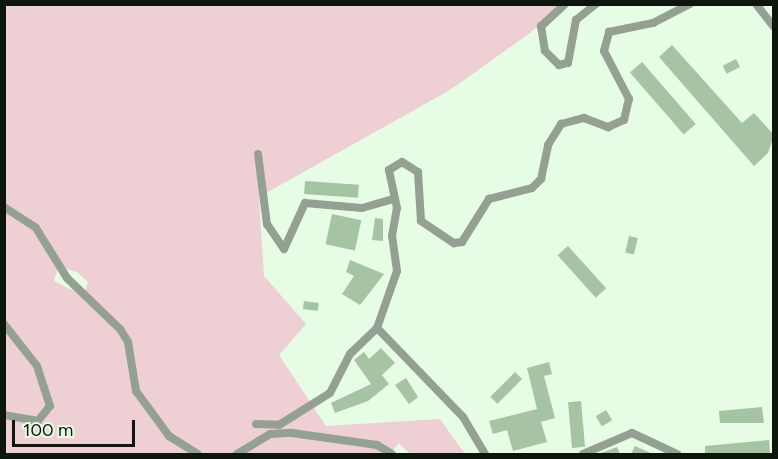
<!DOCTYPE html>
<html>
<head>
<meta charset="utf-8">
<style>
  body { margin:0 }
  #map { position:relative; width:778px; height:459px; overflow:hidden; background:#e7fce4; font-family:Figtree,sans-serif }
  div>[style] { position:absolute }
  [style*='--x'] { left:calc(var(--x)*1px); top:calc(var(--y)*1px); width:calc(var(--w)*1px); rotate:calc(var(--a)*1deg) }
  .green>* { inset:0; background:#edcfd4 }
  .building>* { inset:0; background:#a6c3a3; transform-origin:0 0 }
  .street>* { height:8px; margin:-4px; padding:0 4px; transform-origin:4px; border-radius:4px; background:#94a092 }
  span { translate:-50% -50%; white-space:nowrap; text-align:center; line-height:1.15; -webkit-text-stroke:5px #e7fce4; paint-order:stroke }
  .frame { position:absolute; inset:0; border:6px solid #0e150d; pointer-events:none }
  .scale { position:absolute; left:12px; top:420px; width:123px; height:27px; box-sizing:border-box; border:3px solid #0e150d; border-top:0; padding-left:8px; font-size:18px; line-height:21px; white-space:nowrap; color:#0e150d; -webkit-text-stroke:4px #e7fce4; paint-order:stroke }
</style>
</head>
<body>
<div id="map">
  <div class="green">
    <div style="clip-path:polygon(evenodd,5px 5px,560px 5px,530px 33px,450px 90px,259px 197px,264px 276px,306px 324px,279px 355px,326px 426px,440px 419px,465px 454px,410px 454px,399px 443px,390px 454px,5px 454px,4px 325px,9px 328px,4px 319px,5px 5px,58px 267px,77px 272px,88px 282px,84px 296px,54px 281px,58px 267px)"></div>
  </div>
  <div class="building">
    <div style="clip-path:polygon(672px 45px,742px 123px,754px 113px,774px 135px,768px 153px,754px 166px,659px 57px)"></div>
    <div style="left:736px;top:59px;width:9px;height:15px;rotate:63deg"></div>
    <div style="left:642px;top:62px;width:82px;height:16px;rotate:49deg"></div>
    <div style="left:305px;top:181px;width:54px;height:13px;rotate:4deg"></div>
    <div style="left:332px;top:214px;width:30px;height:31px;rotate:12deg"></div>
    <div style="clip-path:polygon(375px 218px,383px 219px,383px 241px,372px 240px)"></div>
    <div style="left:629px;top:236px;width:9px;height:17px;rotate:13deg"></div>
    <div style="left:568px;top:246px;width:57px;height:14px;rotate:48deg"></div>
    <div style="clip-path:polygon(350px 260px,384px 274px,360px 305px,342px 294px,354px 276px,346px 272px)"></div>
    <div style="left:304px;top:301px;width:15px;height:8px;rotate:8deg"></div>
    <div style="clip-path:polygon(381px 348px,395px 363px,382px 375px,389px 384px,368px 401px,335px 413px,331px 403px,371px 384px,354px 360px,364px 352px,369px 359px)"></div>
    <div style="clip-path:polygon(549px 362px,552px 374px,544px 376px,555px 418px,541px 422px,547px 442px,513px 451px,507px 430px,493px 434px,489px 421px,537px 409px,527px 368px)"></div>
    <div style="left:515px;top:372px;width:10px;height:35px;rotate:45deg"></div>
    <div style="clip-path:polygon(406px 378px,418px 397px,409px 404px,395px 385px)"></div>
    <div style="left:581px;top:401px;width:46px;height:13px;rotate:85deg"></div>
    <div style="clip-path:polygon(762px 407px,764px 423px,720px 423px,719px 411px)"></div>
    <div style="left:606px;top:410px;width:12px;height:12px;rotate:59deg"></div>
    <div style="clip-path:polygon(769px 440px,770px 454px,705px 454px,705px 446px)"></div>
    <div style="clip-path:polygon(635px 446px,653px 454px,631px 454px)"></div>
    <div style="clip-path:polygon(617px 447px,620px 454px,599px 454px,601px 453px)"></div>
  </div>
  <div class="street">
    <div style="--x:565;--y:4;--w:33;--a:137"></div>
    <div style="--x:541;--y:26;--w:25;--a:81"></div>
    <div style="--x:545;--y:51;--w:20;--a:45"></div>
    <div style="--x:559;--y:65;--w:9;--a:-13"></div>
    <div style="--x:568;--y:63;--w:44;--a:-79.5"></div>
    <div style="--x:576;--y:20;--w:26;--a:-39"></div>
    <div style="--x:756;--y:4;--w:29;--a:52"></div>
    <div style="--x:258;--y:154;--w:71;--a:82.7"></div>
    <div style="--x:267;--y:224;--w:30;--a:56"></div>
    <div style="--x:284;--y:249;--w:51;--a:-65.5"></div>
    <div style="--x:305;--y:203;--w:57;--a:5"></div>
    <div style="--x:362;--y:208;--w:33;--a:-16"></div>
    <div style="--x:4;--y:207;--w:38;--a:33"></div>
    <div style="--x:36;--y:228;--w:59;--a:58.2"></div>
    <div style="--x:67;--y:278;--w:74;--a:43.9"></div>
    <div style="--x:120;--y:329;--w:15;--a:58"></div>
    <div style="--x:128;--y:342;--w:50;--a:80.7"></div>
    <div style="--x:136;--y:391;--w:56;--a:53.7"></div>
    <div style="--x:169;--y:436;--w:34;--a:32"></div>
    <div style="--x:4;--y:324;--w:53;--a:51.8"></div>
    <div style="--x:37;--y:366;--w:42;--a:72"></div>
    <div style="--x:50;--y:406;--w:19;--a:129"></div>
    <div style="--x:38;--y:421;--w:35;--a:-170"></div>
    <div style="--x:256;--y:424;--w:23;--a:2"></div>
    <div style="--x:279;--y:425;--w:60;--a:-32.1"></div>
    <div style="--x:330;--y:393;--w:44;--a:-62.9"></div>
    <div style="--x:350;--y:354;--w:37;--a:-44"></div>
    <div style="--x:237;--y:454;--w:39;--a:-31"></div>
    <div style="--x:270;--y:434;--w:22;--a:-3"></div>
    <div style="--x:292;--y:433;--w:86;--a:8"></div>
    <div style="--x:377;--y:445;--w:17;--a:31"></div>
    <div style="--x:485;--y:454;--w:43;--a:-120.7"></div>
    <div style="--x:463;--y:417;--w:124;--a:-134"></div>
    <div style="--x:377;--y:328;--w:60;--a:-70.7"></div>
    <div style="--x:397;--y:271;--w:35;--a:-98"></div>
    <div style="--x:392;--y:236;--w:28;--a:-80"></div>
    <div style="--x:397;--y:208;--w:39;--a:-102"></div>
    <div style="--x:389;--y:170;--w:15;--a:-32"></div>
    <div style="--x:402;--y:162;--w:19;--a:32"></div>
    <div style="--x:418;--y:172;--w:49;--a:86.5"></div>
    <div style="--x:421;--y:221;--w:40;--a:34"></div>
    <div style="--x:454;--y:243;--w:8;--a:-7"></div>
    <div style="--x:462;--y:242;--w:51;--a:-57.9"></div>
    <div style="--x:489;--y:199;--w:44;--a:-14.3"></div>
    <div style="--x:532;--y:188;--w:13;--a:-45"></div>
    <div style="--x:541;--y:179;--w:35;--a:-78"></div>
    <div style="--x:548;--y:145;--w:25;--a:-58"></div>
    <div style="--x:561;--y:124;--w:24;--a:-15"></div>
    <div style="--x:584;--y:118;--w:26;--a:21"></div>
    <div style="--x:608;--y:127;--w:17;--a:-24"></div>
    <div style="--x:624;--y:120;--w:22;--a:-77"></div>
    <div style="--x:629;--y:99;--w:54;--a:-117.5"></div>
    <div style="--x:604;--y:51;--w:20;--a:-75"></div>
    <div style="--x:609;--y:32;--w:45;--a:-11.6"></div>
    <div style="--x:653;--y:23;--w:42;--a:-27.2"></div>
    <div style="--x:583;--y:454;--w:53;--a:-23.2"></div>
    <div style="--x:632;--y:433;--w:50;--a:25"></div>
  </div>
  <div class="frame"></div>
  <div class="scale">100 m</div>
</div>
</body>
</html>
